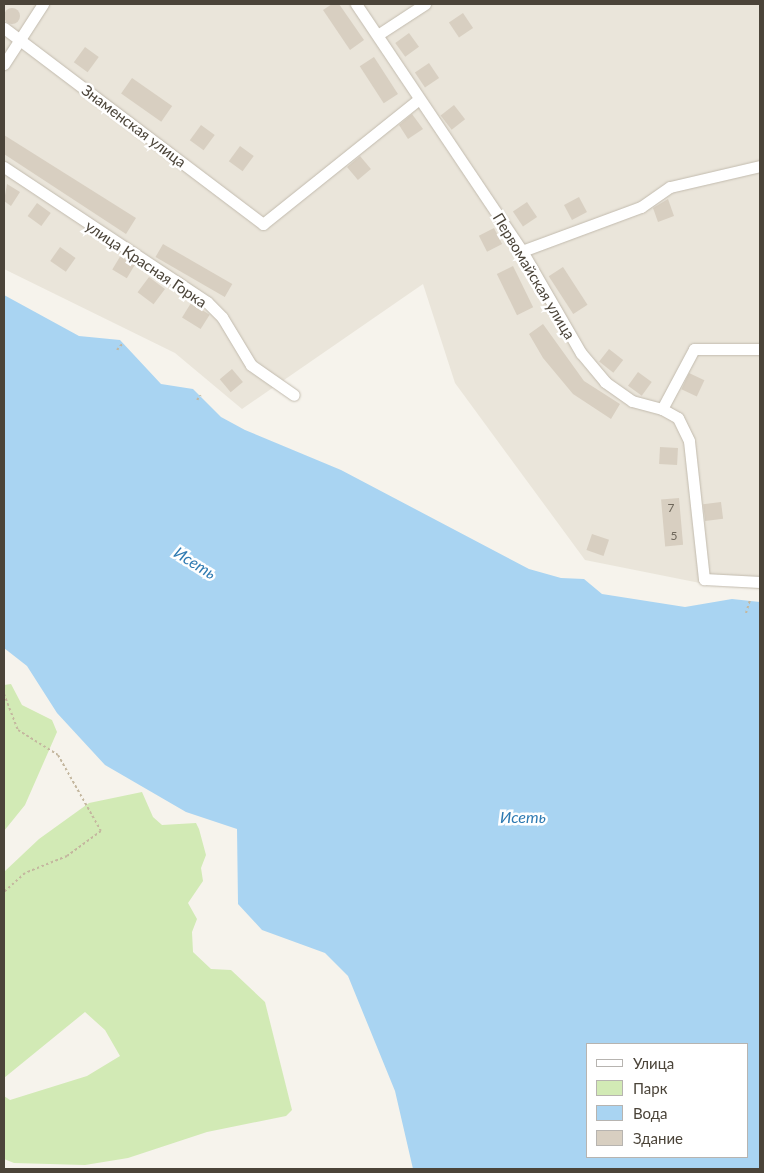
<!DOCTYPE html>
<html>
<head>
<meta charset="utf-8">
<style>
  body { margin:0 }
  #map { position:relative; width:764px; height:1173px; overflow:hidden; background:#f6f3ec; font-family:Lato,sans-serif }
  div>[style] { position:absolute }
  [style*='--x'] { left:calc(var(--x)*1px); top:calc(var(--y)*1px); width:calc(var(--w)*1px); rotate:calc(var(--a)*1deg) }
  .residential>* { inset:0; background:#eae5da }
  .green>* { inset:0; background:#d2eab5 }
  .water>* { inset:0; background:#a9d4f2 }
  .building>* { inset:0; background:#d8cfc1; transform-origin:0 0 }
  .round { border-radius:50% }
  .path>* { height:2px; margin-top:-1px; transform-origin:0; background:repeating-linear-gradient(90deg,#c4b79f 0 2.5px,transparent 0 5px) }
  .roads { filter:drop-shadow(0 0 1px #c2bbae) drop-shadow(0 0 1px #c2bbae) }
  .minor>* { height:11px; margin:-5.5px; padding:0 5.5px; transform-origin:5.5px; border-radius:5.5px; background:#fff }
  span { translate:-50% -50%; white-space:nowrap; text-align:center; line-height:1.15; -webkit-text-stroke:5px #fff; paint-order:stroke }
  .number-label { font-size:12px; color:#6e675b }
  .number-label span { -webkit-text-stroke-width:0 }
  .street-label { font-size:15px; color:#4b4439 }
  .water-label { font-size:16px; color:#2e7ab2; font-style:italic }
  .frame { position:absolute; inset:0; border:5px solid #4b4439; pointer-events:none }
  .legend { position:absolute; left:586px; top:1043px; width:162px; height:115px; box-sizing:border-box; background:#fff; border:1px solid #b7b4b0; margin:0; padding:6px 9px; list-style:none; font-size:15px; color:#4b4439 }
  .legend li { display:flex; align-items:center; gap:10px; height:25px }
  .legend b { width:25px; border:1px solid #b7b4b0 }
</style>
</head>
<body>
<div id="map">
  <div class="residential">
    <div style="clip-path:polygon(4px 4px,760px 4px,760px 589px,700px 583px,585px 560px,455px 383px,423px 284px,242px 409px,175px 353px,4px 269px)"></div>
  </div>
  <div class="green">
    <div style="clip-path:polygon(11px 684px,22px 705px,52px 720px,57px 732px,25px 805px,4px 831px,4px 685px)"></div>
    <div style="clip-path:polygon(142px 792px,153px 817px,162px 825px,196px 823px,199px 829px,206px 855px,201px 868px,203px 881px,188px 903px,197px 919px,192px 932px,193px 952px,211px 969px,231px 970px,265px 1002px,292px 1110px,286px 1116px,207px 1132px,128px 1158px,85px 1165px,14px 1163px,4px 1159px,4px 1096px,10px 1100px,87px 1076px,120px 1056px,105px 1030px,85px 1012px,4px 1078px,4px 872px,39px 839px,89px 803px)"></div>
  </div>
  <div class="water">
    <div style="clip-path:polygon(evenodd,4px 295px,79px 336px,120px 340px,161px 384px,193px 389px,221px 417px,245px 430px,341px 470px,529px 569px,561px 578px,584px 579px,602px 594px,685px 607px,732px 599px,760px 602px,760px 1169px,413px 1169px,395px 1091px,348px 976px,325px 953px,262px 930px,238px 904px,237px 829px,186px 812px,105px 765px,57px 713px,27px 666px,4px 648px,4px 295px,748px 1044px,748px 1157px,588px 1157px,588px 1044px,748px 1044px)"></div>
  </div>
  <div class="building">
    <div style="clip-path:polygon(332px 4px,339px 4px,364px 40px,350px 50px,323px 10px)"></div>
    <div class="round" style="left:4px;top:8px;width:16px;height:16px"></div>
    <div style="left:463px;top:13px;width:18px;height:17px;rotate:56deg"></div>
    <div style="left:409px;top:33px;width:17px;height:17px;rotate:54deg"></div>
    <div style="left:85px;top:47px;width:17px;height:19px;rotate:36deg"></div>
    <div style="left:374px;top:57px;width:44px;height:17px;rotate:57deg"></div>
    <div style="left:429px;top:63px;width:18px;height:17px;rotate:56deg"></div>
    <div style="left:132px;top:78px;width:49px;height:19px;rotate:35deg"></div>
    <div style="left:454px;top:105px;width:18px;height:17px;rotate:52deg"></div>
    <div style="clip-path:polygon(412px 114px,423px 129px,408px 139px,399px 125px)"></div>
    <div style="left:201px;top:125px;width:17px;height:19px;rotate:36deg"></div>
    <div style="clip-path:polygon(4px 135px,136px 218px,126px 234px,4px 154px)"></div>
    <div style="left:240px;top:146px;width:17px;height:19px;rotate:36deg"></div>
    <div style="left:360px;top:156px;width:17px;height:17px;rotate:50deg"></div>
    <div style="clip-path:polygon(7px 184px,20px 192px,11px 206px,4px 201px)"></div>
    <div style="left:579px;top:197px;width:17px;height:17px;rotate:62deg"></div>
    <div style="clip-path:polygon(668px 199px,674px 216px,658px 222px,653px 208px)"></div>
    <div style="left:527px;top:202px;width:18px;height:17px;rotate:56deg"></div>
    <div style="left:37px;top:203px;width:17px;height:16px;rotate:36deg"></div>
    <div style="left:494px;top:228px;width:18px;height:17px;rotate:63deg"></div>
    <div style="left:163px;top:244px;width:80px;height:15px;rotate:30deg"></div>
    <div style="left:60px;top:247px;width:19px;height:17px;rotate:35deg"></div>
    <div style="left:121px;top:255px;width:17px;height:17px;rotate:31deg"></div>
    <div style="left:513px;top:266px;width:46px;height:18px;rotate:64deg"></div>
    <div style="left:563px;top:267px;width:45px;height:17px;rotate:57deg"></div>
    <div style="left:149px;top:277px;width:20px;height:19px;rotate:37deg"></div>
    <div style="left:191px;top:303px;width:22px;height:17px;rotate:32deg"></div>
    <div style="clip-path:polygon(543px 324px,584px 381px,620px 404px,611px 419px,573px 394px,543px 358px,529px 334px)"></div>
    <div style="left:609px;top:349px;width:18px;height:16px;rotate:38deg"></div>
    <div style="left:232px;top:369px;width:17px;height:16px;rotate:50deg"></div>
    <div style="left:638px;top:372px;width:17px;height:17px;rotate:36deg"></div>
    <div style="left:689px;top:373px;width:17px;height:18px;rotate:25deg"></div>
    <div style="left:660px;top:447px;width:18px;height:17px;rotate:3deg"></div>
    <div style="left:679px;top:498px;width:47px;height:18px;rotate:85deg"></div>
    <div style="left:721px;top:502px;width:17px;height:18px;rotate:83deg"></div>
    <div style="left:592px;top:534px;width:18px;height:17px;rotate:19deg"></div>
  </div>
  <div class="path">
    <div style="--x:117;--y:350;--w:9;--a:-49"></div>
    <div style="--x:197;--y:400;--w:6;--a:-51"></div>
    <div style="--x:746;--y:613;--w:14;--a:-73"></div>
    <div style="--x:4;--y:694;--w:39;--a:69"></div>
    <div style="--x:18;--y:730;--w:47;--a:32"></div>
    <div style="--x:58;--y:755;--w:87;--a:60.5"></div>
    <div style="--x:101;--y:831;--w:42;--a:143.7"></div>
    <div style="--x:67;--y:856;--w:45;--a:158"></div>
    <div style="--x:25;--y:873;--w:28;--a:138"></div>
  </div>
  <div class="roads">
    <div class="minor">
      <div style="--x:356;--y:4;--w:298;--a:56.1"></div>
      <div style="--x:522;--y:251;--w:118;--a:60"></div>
      <div style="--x:581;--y:353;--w:38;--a:50"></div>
      <div style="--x:605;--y:382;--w:33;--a:35"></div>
      <div style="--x:632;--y:401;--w:31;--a:15"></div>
      <div style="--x:662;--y:409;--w:68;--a:-61.9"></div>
      <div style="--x:694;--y:349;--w:66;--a:0"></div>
      <div style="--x:4;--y:28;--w:325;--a:37.1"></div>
      <div style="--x:263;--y:224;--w:198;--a:-38.7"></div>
      <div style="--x:379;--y:34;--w:55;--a:-33.1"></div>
      <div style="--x:4;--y:64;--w:72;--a:-57"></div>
      <div style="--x:4;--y:167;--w:244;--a:33.6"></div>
      <div style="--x:207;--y:302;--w:21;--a:45"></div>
      <div style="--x:222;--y:317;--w:56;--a:58.9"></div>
      <div style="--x:251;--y:365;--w:52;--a:34.9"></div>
      <div style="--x:522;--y:251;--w:127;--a:-20.3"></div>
      <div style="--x:641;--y:207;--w:35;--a:-35"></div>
      <div style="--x:670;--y:187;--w:92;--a:-13.1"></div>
      <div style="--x:662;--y:409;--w:18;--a:29"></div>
      <div style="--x:678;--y:418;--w:25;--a:64"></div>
      <div style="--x:689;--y:441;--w:139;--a:83.8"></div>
      <div style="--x:704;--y:579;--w:56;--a:3.1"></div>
    </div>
  </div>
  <div class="number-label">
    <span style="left:671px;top:508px">7</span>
    <span style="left:674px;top:536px">5</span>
  </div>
  <div class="street-label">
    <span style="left:134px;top:126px;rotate:37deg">Знаменская улица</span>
    <span style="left:146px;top:264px;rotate:34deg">улица Красная Горка</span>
    <span style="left:534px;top:276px;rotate:59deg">Первомайская улица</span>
  </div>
  <div class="water-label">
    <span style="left:195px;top:563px;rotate:32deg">Исеть</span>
    <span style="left:523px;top:817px">Исеть</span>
  </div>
  <div class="frame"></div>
  <ul class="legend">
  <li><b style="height:6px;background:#fff"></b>Улица</li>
  <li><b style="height:14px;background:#d2eab5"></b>Парк</li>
  <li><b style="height:14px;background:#a9d4f2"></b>Вода</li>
  <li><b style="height:14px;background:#d8cfc1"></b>Здание</li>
  </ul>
</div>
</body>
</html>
